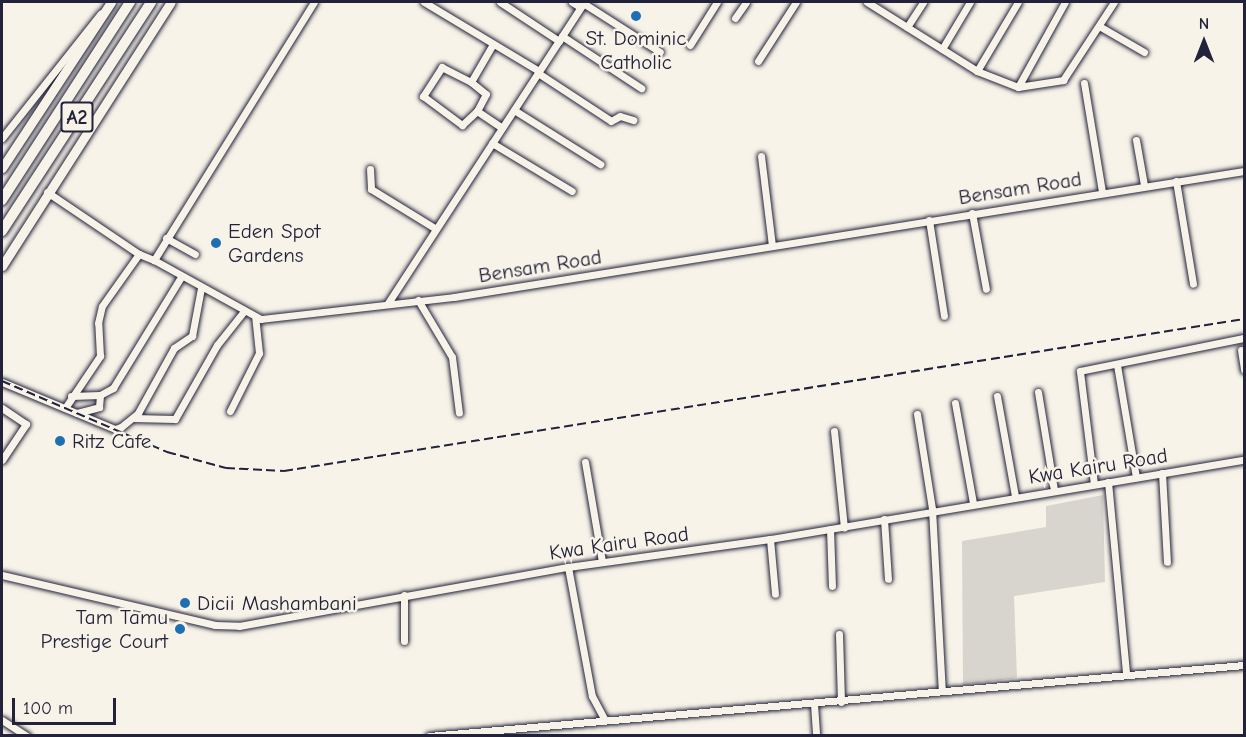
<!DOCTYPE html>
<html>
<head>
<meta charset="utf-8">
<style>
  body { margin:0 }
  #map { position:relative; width:1246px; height:737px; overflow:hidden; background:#f7f3e8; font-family:"Comic Neue",sans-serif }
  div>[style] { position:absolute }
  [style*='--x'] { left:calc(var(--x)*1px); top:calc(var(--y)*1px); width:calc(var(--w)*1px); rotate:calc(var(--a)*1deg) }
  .green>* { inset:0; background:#d8d5cf }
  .roads { filter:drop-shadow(0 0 2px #22223b) drop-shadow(0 0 2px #22223b) }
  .minor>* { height:7px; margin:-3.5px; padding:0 3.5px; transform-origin:3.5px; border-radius:3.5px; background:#f7f3e8 }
  .major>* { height:9px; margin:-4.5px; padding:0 4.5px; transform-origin:4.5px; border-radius:4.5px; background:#f7f3e8 }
  .highway>* { height:10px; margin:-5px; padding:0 5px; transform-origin:5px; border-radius:5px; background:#f7f3e8 }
  .rail>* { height:2px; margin-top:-1px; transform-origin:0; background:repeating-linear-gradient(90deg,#22223b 0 9px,transparent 0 13.5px) }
  .dots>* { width:16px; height:16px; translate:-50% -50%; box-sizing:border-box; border:3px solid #f7f3e8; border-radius:50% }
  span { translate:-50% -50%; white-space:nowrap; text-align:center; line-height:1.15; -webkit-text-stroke:5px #f7f3e8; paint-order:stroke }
  .shield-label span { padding:2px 4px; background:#f7f3e8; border:2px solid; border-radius:4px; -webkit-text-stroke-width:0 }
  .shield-label { font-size:20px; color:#22223b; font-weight:700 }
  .poi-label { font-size:21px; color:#22223b }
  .left { translate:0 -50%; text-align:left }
  .right { translate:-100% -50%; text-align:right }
  .street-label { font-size:21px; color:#22223b }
  .frame { position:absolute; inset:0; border:3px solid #22223b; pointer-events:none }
  .north { position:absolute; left:1174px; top:12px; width:60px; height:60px; -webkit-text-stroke:4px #f7f3e8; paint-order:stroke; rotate:0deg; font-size:16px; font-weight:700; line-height:24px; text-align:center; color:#22223b }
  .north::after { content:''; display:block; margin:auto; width:21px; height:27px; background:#22223b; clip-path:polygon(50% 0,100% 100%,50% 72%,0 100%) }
  .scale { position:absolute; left:12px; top:698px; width:104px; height:27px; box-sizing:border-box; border:3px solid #22223b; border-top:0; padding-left:8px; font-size:18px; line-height:21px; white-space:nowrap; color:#22223b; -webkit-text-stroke:4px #f7f3e8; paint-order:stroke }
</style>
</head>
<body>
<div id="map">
  <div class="green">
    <div style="clip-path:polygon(1103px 495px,1105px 582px,1014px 596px,1017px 678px,963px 685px,962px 541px,1046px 527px,1046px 506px)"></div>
  </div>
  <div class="roads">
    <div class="minor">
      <div style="--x:314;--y:2;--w:304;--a:121.8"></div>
      <div style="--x:154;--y:260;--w:122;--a:28.9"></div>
      <div style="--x:261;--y:319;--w:194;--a:-6.5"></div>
      <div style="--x:454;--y:297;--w:800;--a:-9.06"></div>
      <div style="--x:424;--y:2;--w:134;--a:31"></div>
      <div style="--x:500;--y:2;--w:71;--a:33.5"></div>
      <div style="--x:572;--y:2;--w:9;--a:32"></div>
      <div style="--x:867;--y:2;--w:130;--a:32.1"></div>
      <div style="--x:977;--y:71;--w:44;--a:21.3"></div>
      <div style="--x:1018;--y:87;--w:46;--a:-8.8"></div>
      <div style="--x:1063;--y:80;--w:93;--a:-56.8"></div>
      <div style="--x:583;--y:3;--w:91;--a:32.5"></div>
      <div style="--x:735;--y:18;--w:19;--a:-55"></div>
      <div style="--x:1099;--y:26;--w:52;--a:30"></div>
      <div style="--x:907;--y:27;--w:30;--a:-57"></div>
      <div style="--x:562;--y:36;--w:95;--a:33.4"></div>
      <div style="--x:493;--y:44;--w:44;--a:120.1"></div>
      <div style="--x:471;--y:82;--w:33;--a:-153"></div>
      <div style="--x:442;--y:67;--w:35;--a:123"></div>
      <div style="--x:423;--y:96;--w:49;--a:36.6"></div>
      <div style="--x:462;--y:125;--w:21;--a:-43"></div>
      <div style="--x:477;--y:111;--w:30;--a:34"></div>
      <div style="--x:690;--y:45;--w:51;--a:-57.9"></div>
      <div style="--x:942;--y:49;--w:55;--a:-59.2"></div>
      <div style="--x:758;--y:61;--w:70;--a:-57.2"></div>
      <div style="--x:977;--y:71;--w:80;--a:-59.3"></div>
      <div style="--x:538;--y:73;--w:87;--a:33.3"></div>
      <div style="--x:611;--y:121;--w:10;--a:-29"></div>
      <div style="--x:620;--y:116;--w:14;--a:17"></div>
      <div style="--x:471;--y:82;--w:19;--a:39"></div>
      <div style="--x:486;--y:94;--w:19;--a:118"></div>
      <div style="--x:1084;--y:83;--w:110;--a:80.6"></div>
      <div style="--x:1018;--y:87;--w:97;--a:-61.1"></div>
      <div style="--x:514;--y:110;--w:102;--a:32.1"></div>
      <div style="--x:2;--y:138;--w:159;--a:-51.6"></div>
      <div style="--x:1136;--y:140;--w:46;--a:79.9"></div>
      <div style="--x:492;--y:143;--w:93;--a:31"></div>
      <div style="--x:761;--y:156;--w:90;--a:83"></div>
      <div style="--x:370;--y:169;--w:20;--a:87"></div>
      <div style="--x:371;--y:189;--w:76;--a:31.6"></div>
      <div style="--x:1176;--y:181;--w:104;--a:80.6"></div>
      <div style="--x:47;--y:192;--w:111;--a:34"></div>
      <div style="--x:972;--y:213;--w:77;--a:79.6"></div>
      <div style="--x:929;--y:220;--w:97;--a:81.1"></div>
      <div style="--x:166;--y:238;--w:33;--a:29"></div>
      <div style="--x:418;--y:300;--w:66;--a:59.2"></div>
      <div style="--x:452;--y:357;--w:56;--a:82.9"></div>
      <div style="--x:388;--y:303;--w:359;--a:-56.9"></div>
      <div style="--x:1241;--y:350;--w:20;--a:81"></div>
      <div style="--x:1117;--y:365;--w:114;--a:80.4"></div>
      <div style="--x:2;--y:382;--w:122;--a:22.6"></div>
      <div style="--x:115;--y:429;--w:6;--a:-18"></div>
      <div style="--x:121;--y:427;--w:22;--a:-39"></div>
      <div style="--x:138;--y:413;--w:74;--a:-61"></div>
      <div style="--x:174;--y:348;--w:22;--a:-34"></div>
      <div style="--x:192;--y:336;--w:49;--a:-79.4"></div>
      <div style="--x:1038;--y:392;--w:99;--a:80.7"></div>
      <div style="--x:71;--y:396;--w:29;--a:-2"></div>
      <div style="--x:100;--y:395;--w:15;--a:-28"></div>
      <div style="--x:113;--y:388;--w:130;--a:-58.5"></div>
      <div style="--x:997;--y:396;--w:102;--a:79.8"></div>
      <div style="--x:955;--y:403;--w:102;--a:79.8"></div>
      <div style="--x:2;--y:408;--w:29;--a:34"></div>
      <div style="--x:26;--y:424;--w:43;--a:123.7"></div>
      <div style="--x:65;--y:408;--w:63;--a:-56.1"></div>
      <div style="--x:100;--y:356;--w:33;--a:-93"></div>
      <div style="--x:98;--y:323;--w:17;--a:-77"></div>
      <div style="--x:102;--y:306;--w:64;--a:-54.6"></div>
      <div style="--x:139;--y:254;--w:16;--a:22"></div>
      <div style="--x:230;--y:411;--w:65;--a:-63.4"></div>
      <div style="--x:259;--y:353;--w:36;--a:-96"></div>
      <div style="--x:77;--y:413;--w:23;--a:-15"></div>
      <div style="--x:99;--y:407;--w:12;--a:-85"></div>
      <div style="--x:917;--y:414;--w:96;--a:81"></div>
      <div style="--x:932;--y:509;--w:182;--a:86.9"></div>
      <div style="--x:133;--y:418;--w:42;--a:1.4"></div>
      <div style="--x:175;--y:419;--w:85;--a:-60.4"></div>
      <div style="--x:217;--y:345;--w:43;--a:-51.5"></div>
      <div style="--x:834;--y:431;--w:97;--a:84.1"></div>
      <div style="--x:585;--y:462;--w:100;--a:80.3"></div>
      <div style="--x:1162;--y:473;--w:89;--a:86.8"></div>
      <div style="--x:1108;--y:482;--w:193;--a:84.6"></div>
      <div style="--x:1094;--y:484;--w:114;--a:-97.1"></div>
      <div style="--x:1080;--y:371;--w:167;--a:-11.4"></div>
      <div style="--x:884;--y:519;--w:60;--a:86.2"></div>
      <div style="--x:830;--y:529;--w:57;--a:88"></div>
      <div style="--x:770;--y:539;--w:55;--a:84.8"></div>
      <div style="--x:568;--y:567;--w:131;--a:79.5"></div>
      <div style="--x:592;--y:696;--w:26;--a:62"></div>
      <div style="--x:2;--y:575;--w:219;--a:13.2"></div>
      <div style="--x:215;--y:625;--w:24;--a:2"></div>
      <div style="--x:239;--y:626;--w:334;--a:-10.2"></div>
      <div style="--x:568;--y:567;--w:204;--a:-7.9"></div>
      <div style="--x:770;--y:539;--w:481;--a:-9.5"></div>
      <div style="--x:404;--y:595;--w:46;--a:90"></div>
      <div style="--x:839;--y:634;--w:68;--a:88.3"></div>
      <div style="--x:814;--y:704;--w:32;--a:86"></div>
      <div style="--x:2;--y:720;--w:30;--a:33"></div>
      <div style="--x:429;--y:736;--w:818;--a:-4.98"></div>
    </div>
    <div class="major">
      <div style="--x:2;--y:168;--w:199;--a:-56.7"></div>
      <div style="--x:2;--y:266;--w:313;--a:-57.4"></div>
    </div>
    <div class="highway">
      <div style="--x:2;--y:200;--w:236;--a:-57.1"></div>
      <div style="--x:2;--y:231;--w:273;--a:-56.9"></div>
    </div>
  </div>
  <div class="rail">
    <div style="--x:2;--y:381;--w:180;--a:23.3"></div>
    <div style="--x:167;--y:452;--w:61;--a:15.2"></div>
    <div style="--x:226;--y:468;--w:58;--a:3"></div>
    <div style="--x:284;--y:471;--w:972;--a:-9"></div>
  </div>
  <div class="dots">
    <div style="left:636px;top:16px;background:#1f6fb2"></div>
    <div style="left:216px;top:243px;background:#1f6fb2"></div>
    <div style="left:60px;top:441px;background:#1f6fb2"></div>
    <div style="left:185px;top:603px;background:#1f6fb2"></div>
    <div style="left:180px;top:629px;background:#1f6fb2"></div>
  </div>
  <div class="shield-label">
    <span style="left:77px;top:117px">A2</span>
  </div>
  <div class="poi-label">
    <span style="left:636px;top:50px">St. Dominic<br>Catholic</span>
    <span class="left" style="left:228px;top:243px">Eden Spot<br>Gardens</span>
    <span class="left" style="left:72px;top:441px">Ritz Cafe</span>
    <span class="left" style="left:197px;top:603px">Dicii Mashambani</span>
    <span class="right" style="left:168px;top:629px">Tam Tamu<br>Prestige Court</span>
  </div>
  <div class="street-label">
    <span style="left:1020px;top:188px;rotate:-9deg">Bensam Road</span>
    <span style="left:540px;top:266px;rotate:-9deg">Bensam Road</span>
    <span style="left:1098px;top:466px;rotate:-9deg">Kwa Kairu Road</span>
    <span style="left:619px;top:543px;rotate:-8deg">Kwa Kairu Road</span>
  </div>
  <div class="frame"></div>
  <div class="north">N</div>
  <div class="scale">100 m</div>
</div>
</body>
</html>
